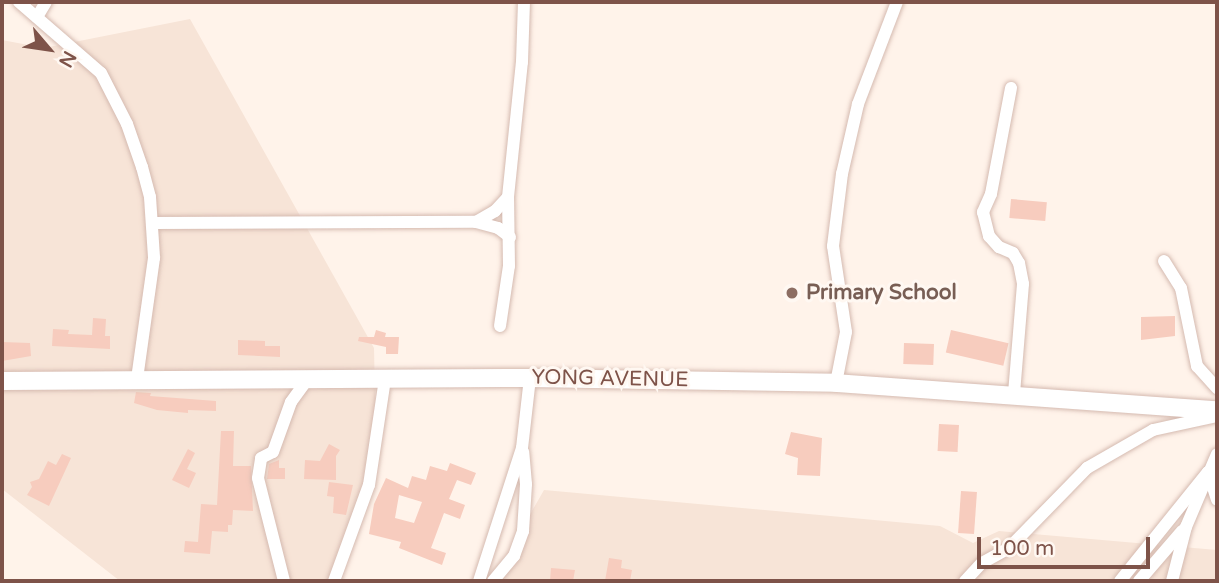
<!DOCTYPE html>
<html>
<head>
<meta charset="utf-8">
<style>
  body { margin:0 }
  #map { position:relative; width:1219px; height:583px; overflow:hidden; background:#fff3ea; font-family:"Varela Round",sans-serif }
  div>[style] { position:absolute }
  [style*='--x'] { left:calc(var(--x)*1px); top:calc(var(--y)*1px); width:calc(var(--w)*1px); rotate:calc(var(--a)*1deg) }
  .residential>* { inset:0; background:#f7e4d7 }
  .building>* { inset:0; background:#f7ccbe; transform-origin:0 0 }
  .roads { filter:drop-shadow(0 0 2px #d5bab0) drop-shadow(0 0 2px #d5bab0) }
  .street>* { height:12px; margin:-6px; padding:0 6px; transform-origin:6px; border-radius:6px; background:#fff }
  .secondary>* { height:18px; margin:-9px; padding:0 9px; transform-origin:9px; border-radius:9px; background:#fff }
  .dots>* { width:19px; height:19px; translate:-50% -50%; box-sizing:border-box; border:4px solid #fff8f2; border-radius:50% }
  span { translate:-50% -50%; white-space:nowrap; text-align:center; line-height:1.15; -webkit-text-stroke:6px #fff8f2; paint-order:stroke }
  .education-label { font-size:21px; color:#785e54; font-weight:700 }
  .left { translate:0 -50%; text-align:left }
  .street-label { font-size:21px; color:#7e5349 }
  .frame { position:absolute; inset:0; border:4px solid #7e5349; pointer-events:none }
  .north { position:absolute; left:14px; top:14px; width:70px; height:70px; -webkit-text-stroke:5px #fff8f2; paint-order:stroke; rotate:119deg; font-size:19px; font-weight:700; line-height:28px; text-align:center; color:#7e5349 }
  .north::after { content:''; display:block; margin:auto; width:24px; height:32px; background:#7e5349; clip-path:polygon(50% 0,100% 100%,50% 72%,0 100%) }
  .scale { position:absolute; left:977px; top:537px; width:173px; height:32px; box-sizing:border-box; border:4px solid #7e5349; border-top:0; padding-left:9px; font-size:21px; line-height:24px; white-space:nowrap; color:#7e5349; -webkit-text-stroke:5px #fff8f2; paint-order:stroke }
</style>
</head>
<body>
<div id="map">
  <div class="residential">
    <div style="clip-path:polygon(190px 19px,374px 348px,376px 442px,331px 581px,120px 581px,2px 489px,2px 40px,44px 48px)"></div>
    <div style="clip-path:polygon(544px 490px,940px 526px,973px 543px,999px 531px,1217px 550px,1217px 581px,492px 581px)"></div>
  </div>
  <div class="building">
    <div style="left:1011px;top:199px;width:36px;height:19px;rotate:5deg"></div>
    <div style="clip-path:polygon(1175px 316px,1175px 336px,1141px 340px,1141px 317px)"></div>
    <div style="clip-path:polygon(93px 318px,106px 319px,105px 336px,110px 336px,110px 349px,52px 346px,53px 329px,69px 330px,68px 334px,92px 335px)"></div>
    <div style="clip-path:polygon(376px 330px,386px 333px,385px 337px,399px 337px,398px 354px,386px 354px,386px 347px,358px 341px,359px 337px,374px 337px)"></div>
    <div style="left:951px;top:330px;width:59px;height:23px;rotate:13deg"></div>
    <div style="clip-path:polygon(238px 340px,265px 341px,265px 346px,280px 346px,280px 357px,238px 355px)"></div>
    <div style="clip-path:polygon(2px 342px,30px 343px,31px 356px,2px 361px)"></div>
    <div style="left:904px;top:343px;width:30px;height:21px;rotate:2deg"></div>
    <div style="clip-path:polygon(136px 392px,151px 393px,150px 396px,216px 401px,216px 411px,188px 410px,188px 413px,157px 410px,134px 403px)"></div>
    <div style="left:939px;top:424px;width:20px;height:27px;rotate:3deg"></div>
    <div style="clip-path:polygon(221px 431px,234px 431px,233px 466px,251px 466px,253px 511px,233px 510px,232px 525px,228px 525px,228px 532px,212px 531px,210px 554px,184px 552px,185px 541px,198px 542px,201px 504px,217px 505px)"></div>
    <div style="clip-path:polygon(791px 432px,822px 438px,820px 476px,797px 475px,798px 458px,785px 454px)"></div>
    <div style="clip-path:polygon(329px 444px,340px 450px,336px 456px,336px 480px,304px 479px,305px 460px,320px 461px)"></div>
    <div style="clip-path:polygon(188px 449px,195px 453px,187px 469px,196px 473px,189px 488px,172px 480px)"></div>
    <div style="clip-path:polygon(62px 454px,71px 458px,49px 506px,27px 495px,32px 487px,30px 482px,39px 479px,48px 461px,56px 465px)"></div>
    <div style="clip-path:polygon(279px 460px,279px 468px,285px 468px,285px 479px,267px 479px,269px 464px)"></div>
    <div style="clip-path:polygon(evenodd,450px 463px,476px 473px,471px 485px,457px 480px,449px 499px,465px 505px,460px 519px,444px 513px,431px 548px,446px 553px,442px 565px,399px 548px,401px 542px,369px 534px,374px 504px,386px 478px,408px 488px,412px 476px,426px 480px,430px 466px,447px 471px,450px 463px,399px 495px,422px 502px,414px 523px,395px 518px,399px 495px)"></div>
    <div style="clip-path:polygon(329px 482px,353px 485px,346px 515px,333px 513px,334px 497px,327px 496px)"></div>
    <div style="left:961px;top:491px;width:16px;height:42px;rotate:4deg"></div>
    <div style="clip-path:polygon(609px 558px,622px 560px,621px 568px,632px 570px,630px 581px,605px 581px)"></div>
    <div style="clip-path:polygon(551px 568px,575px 570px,573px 581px,550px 581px)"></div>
  </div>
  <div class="roads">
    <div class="street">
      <div style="--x:19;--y:2;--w:108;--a:40.9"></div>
      <div style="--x:101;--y:73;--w:57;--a:63"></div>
      <div style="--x:127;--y:124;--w:46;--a:70.8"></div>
      <div style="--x:142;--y:167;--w:31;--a:75"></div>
      <div style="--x:150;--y:197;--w:61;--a:86.2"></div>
      <div style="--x:154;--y:258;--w:122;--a:98"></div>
      <div style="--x:37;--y:17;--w:17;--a:-59"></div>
      <div style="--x:1011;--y:88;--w:108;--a:100.7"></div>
      <div style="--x:991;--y:194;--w:20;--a:114"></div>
      <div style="--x:983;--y:212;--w:25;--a:76"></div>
      <div style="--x:989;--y:236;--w:15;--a:48"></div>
      <div style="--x:999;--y:247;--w:15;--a:23"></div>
      <div style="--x:1013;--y:253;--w:12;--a:59"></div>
      <div style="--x:1019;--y:263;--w:21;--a:79"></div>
      <div style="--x:1023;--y:284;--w:110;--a:94.7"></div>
      <div style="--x:476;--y:222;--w:22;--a:-30"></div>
      <div style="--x:495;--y:211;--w:19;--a:-47"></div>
      <div style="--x:152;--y:223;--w:324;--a:-0.2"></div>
      <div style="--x:476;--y:222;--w:23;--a:15"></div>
      <div style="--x:498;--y:228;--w:15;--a:37"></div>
      <div style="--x:1164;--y:261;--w:32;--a:58"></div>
      <div style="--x:1181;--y:288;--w:80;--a:78.4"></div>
      <div style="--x:1197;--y:366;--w:30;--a:48"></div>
      <div style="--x:500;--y:326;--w:61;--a:-81.5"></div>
      <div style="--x:509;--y:266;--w:69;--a:-90.8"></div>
      <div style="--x:508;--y:197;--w:136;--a:-84.1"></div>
      <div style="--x:522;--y:62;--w:60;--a:-88.1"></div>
      <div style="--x:836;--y:383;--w:52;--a:-78.9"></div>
      <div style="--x:846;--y:332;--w:87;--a:-98.6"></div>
      <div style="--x:833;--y:246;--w:73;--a:-82.9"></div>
      <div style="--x:842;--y:174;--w:72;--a:-77.1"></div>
      <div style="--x:858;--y:104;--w:109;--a:-69.1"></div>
      <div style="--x:284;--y:581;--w:106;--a:-104.2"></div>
      <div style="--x:258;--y:478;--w:20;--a:-81"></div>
      <div style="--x:261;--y:458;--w:13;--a:-27"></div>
      <div style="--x:273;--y:452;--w:53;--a:-70.2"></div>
      <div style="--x:291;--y:402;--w:27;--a:-54"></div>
      <div style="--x:334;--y:581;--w:102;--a:-70"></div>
      <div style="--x:369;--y:485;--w:107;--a:-81.4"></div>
      <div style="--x:479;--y:581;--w:140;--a:-72.1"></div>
      <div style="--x:522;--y:448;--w:70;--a:-83.5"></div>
      <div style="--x:493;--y:581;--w:33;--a:-50"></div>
      <div style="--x:514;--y:556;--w:27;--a:-70"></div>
      <div style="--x:523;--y:531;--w:47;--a:-86.3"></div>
      <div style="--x:526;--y:484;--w:32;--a:-95"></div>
      <div style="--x:965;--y:581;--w:25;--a:-47"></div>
      <div style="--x:982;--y:563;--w:31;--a:-29"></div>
      <div style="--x:1009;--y:548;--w:112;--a:-45.7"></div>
      <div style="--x:1087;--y:468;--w:76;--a:-29.9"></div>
      <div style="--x:1153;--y:430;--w:66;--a:-12.3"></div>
      <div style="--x:1120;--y:581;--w:140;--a:-51.1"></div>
      <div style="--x:1208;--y:472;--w:29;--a:72"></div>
      <div style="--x:1139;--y:581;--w:66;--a:-49.3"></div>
      <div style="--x:1172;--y:581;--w:56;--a:-75.5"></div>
      <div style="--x:1186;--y:527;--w:79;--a:-67"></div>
    </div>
    <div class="secondary">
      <div style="--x:2;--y:381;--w:528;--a:-0.33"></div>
      <div style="--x:530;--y:378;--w:306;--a:0.9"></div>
      <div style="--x:836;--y:383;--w:382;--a:4.1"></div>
    </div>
  </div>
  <div class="dots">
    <div style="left:792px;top:293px;background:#8d6e63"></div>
  </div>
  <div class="education-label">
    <span class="left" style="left:806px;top:293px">Primary School</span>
  </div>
  <div class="street-label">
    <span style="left:610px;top:379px;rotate:1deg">YONG AVENUE</span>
  </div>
  <div class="frame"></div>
  <div class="north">N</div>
  <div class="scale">100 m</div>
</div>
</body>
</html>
